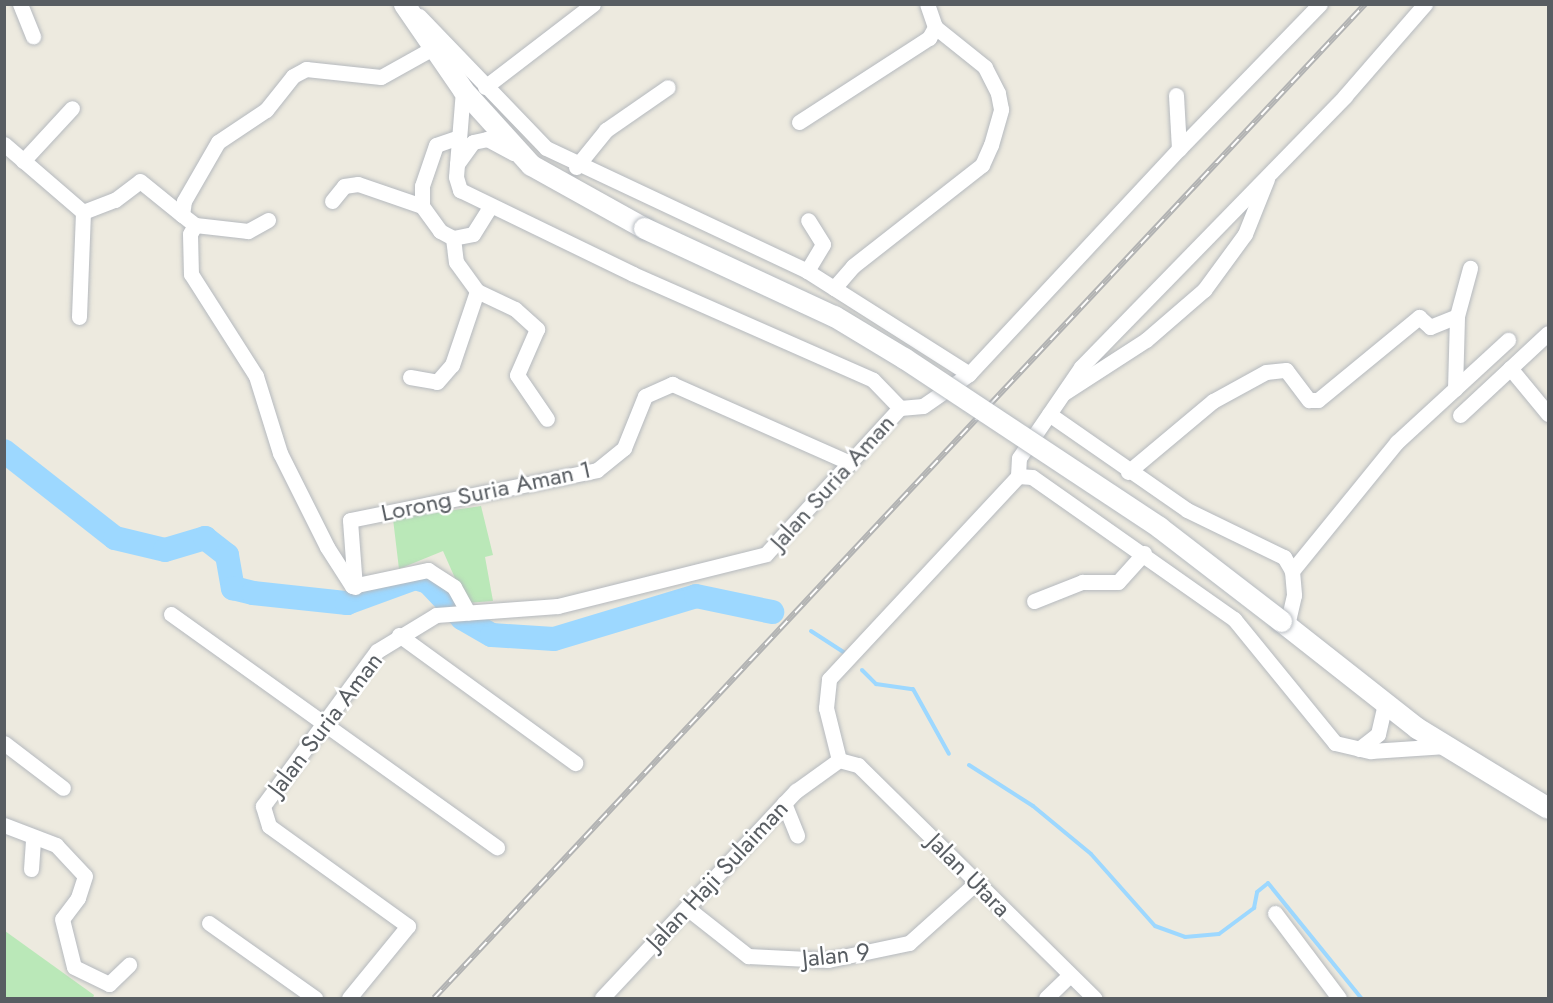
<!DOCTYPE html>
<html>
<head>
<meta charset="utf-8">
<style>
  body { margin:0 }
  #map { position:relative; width:1553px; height:1003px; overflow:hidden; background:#edeadf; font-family:Jost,sans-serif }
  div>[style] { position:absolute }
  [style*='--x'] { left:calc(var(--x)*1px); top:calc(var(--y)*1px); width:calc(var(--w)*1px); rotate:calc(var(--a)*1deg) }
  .green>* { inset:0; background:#bae8b8 }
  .stream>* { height:4px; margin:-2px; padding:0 2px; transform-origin:2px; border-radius:2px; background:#9dd8ff }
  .river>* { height:24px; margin:-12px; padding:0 12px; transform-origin:12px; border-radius:12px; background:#9dd8ff }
  .roads { filter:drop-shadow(0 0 2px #b5b9be) drop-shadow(0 0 2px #b5b9be) }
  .street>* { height:15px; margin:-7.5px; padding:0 7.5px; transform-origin:7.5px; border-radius:7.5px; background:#fff }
  .secondary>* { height:21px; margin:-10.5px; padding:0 10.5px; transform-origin:10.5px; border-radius:10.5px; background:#fff }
  .rail>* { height:6px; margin-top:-3px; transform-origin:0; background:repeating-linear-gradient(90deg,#fff 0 11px,#b2b3b3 0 22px); box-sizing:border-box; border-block:2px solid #b2b3b3 }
  .bridges { filter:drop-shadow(0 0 2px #b5bac0) drop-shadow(0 0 2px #b5bac0) }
  .secondary-bridge>* { height:21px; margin:-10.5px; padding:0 10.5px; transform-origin:10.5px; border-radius:10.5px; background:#fff }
  span { translate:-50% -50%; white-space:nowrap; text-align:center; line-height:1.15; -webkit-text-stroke:5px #fff; paint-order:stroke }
  .street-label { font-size:24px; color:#585d62 }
  .frame { position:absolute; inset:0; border:6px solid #585d62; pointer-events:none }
</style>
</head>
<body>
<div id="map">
  <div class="green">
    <div style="clip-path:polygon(481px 506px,493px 555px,485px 557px,493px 601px,466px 603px,443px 551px,399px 569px,393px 519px)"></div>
    <div style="clip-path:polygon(5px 931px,94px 995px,93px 998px,5px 998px)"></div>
  </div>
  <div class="stream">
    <div style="--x:811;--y:631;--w:40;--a:32.9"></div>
    <div style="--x:862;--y:670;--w:20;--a:45"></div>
    <div style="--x:876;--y:684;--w:37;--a:8"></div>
    <div style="--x:913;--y:689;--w:74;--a:61"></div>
    <div style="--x:969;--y:765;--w:76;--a:32.6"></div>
    <div style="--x:1033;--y:806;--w:75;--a:39.6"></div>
    <div style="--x:1091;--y:854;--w:96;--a:48.4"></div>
    <div style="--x:1155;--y:926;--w:32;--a:20"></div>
    <div style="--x:1185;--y:937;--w:34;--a:-5"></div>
    <div style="--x:1219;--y:934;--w:44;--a:-36.6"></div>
    <div style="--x:1254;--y:908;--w:16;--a:-79"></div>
    <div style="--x:1257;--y:892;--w:14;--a:-39"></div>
    <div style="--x:1268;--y:883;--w:148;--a:51"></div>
  </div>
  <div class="river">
    <div style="--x:4;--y:451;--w:141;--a:38.1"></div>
    <div style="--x:115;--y:538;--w:51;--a:13.5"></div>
    <div style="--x:165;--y:550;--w:42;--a:-16.7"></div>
    <div style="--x:205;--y:538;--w:28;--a:38"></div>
    <div style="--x:227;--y:555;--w:34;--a:80"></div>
    <div style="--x:233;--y:588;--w:21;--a:14"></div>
    <div style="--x:253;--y:593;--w:95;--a:6.1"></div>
    <div style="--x:347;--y:603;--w:72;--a:-20.2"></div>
    <div style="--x:415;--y:578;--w:14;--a:17"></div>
    <div style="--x:428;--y:582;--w:50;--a:46.6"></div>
    <div style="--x:462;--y:618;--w:34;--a:30"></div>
    <div style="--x:492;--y:635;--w:62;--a:3.7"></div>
    <div style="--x:554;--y:639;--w:148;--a:-16.8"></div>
    <div style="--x:696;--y:596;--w:78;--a:11.9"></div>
  </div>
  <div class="roads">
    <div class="street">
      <div style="--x:20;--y:4;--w:35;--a:68"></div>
      <div style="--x:419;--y:16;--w:183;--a:46.1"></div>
      <div style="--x:546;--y:148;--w:289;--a:25.2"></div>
      <div style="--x:807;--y:271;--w:192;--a:32.4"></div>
      <div style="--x:485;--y:87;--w:136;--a:-37.5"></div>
      <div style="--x:463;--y:90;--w:87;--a:94.6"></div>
      <div style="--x:456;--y:177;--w:14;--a:73"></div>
      <div style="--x:460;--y:190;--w:192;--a:25.9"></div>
      <div style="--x:633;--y:274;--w:262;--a:23.8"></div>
      <div style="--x:873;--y:380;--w:39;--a:46"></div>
      <div style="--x:799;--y:122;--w:155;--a:-32.9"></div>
      <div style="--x:929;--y:38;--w:13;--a:-61"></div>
      <div style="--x:935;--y:27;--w:24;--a:-109"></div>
      <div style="--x:459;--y:137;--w:24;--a:161"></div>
      <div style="--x:436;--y:145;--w:43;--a:108.9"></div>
      <div style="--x:422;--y:186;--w:20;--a:90"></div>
      <div style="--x:422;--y:206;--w:31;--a:54"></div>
      <div style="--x:440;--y:231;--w:15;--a:28"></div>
      <div style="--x:453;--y:238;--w:20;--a:-11"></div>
      <div style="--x:473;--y:234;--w:32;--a:-58"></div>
      <div style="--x:4;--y:144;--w:104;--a:40.7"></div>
      <div style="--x:83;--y:212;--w:105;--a:92.2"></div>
      <div style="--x:1179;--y:149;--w:202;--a:-45.8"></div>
      <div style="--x:23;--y:161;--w:72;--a:-47.2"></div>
      <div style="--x:457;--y:164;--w:27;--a:-54"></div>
      <div style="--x:473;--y:142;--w:14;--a:-12"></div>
      <div style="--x:487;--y:139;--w:30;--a:28"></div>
      <div style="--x:576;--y:167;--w:48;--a:-51"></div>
      <div style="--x:606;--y:130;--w:75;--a:-34.7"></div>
      <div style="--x:332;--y:201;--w:19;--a:-51"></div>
      <div style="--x:344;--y:186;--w:14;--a:-8"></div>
      <div style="--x:358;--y:184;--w:68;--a:19"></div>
      <div style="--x:83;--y:212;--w:34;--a:-21"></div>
      <div style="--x:115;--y:200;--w:31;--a:-37"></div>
      <div style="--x:140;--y:181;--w:54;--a:39"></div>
      <div style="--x:268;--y:220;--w:23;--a:151"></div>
      <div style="--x:248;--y:231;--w:53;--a:-173.5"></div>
      <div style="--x:195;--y:225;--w:10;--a:119"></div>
      <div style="--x:190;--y:234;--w:40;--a:88.6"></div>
      <div style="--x:191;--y:274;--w:121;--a:57.5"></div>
      <div style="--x:256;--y:376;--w:81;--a:72.7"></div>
      <div style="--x:280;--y:453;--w:105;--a:63.4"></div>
      <div style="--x:327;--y:547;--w:46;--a:57.3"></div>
      <div style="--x:352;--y:586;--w:78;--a:-11.9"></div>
      <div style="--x:428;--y:570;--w:31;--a:33"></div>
      <div style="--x:454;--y:587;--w:29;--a:61"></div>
      <div style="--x:195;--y:225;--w:16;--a:-142"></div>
      <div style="--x:182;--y:215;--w:14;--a:-82"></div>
      <div style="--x:184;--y:201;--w:68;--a:-60"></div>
      <div style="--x:218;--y:142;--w:58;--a:-33.7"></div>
      <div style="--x:266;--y:110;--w:43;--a:-51.5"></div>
      <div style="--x:293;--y:76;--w:15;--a:-28"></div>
      <div style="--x:306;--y:69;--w:75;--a:6.1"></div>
      <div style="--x:381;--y:77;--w:60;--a:-29.1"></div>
      <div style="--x:453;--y:238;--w:24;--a:83"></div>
      <div style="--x:456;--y:262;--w:36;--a:54"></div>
      <div style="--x:477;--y:291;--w:42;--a:25.3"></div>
      <div style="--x:515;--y:309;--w:30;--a:42"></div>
      <div style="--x:537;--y:329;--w:50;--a:113.5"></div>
      <div style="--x:517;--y:375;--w:53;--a:55.7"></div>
      <div style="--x:807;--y:271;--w:31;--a:-59"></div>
      <div style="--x:823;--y:244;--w:28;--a:-122"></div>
      <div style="--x:834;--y:288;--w:29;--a:-49"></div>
      <div style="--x:853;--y:266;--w:164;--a:-38.1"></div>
      <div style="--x:982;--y:165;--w:22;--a:-66"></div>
      <div style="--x:991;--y:145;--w:37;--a:-74"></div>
      <div style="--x:1001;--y:109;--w:16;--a:-101"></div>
      <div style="--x:998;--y:93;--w:29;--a:-117"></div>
      <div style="--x:985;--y:67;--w:64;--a:-141.3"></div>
      <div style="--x:1510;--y:368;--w:60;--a:50.4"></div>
      <div style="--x:410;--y:377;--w:27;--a:10"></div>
      <div style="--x:437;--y:382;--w:23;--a:-49"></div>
      <div style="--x:452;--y:365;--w:78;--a:-71.3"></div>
      <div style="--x:1455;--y:389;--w:73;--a:-88.4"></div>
      <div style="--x:1457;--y:316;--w:50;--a:-74.8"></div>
      <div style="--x:1064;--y:393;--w:98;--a:-32.9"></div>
      <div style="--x:1146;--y:340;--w:77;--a:-40.8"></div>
      <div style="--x:1204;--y:290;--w:69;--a:-53.8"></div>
      <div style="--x:1245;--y:234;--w:59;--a:-68.2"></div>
      <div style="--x:900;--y:408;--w:23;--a:-5"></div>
      <div style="--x:923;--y:406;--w:56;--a:-34.8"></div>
      <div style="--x:969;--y:374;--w:308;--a:-47"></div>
      <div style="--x:1179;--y:149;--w:54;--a:-93.2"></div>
      <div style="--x:1049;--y:414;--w:168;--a:34.8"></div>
      <div style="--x:1187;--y:510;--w:108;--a:25.9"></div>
      <div style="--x:1284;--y:557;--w:16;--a:60"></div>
      <div style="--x:1292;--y:571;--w:24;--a:85"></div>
      <div style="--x:1294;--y:595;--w:31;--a:103"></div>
      <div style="--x:1460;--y:415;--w:120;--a:-43"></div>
      <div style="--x:1128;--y:472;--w:111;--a:-39.9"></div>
      <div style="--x:1213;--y:401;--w:60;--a:-28.7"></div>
      <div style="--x:1266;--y:372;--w:20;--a:-6"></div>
      <div style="--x:1286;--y:370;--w:38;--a:53"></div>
      <div style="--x:1309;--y:400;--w:9;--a:0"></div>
      <div style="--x:1318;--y:400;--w:131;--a:-39.4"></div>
      <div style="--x:1419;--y:317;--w:15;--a:42"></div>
      <div style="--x:1430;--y:327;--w:29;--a:-22"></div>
      <div style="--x:1018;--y:476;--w:18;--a:-87"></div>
      <div style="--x:1019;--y:458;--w:110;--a:-55.7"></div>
      <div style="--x:1081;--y:367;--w:378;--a:-45.7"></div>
      <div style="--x:1345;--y:96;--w:122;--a:-49"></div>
      <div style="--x:1292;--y:571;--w:166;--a:-50.9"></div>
      <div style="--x:1397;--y:442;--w:151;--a:-42.6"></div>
      <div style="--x:355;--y:587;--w:67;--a:-94.3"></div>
      <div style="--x:350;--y:520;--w:252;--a:-11.4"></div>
      <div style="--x:597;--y:470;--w:35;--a:-39"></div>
      <div style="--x:624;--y:448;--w:56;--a:-68"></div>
      <div style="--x:645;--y:396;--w:30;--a:-24"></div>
      <div style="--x:672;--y:384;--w:195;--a:23.9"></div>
      <div style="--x:1034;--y:601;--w:52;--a:-21.6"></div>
      <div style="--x:1082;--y:582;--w:36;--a:0"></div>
      <div style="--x:1118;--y:582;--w:39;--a:-48"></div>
      <div style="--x:171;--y:614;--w:401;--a:35.6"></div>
      <div style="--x:399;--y:635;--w:218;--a:36"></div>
      <div style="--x:4;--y:743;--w:74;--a:37.3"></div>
      <div style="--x:1359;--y:749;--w:24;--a:-38"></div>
      <div style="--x:1378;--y:734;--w:31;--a:-77"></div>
      <div style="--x:839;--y:760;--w:54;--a:-104"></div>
      <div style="--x:826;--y:708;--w:29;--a:-84"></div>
      <div style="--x:829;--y:679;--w:277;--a:-47"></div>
      <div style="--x:1018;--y:476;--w:14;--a:4"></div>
      <div style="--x:1032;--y:477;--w:247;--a:35.1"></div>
      <div style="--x:1234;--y:619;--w:160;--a:50.8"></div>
      <div style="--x:1335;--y:743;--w:37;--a:13"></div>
      <div style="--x:1371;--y:751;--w:75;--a:-3.8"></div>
      <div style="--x:839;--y:760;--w:20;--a:15"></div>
      <div style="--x:858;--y:765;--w:332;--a:44.6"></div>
      <div style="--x:784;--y:803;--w:35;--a:68"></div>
      <div style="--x:4;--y:825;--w:56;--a:21"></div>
      <div style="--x:56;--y:845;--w:42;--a:46.9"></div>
      <div style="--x:85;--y:876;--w:23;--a:108"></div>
      <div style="--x:78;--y:898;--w:26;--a:127"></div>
      <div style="--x:62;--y:919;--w:49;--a:76"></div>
      <div style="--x:74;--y:967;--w:39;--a:26"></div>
      <div style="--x:109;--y:984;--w:28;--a:-44"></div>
      <div style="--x:31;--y:869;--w:32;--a:-86"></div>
      <div style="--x:687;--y:908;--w:78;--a:38.2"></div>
      <div style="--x:748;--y:956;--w:80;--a:2.9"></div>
      <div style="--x:828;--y:960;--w:83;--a:-11.9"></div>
      <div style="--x:909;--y:943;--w:91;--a:-41.9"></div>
      <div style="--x:1275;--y:913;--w:106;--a:53"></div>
      <div style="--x:209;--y:923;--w:130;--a:35.3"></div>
      <div style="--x:349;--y:998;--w:93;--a:-50.7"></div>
      <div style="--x:408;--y:926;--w:171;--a:-144.3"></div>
      <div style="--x:269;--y:826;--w:21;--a:-107"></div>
      <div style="--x:263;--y:806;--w:192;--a:-53.7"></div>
      <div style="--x:377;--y:651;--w:69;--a:-31.4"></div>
      <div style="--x:436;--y:615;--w:122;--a:-4.2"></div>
      <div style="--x:558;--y:606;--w:214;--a:-14"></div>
      <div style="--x:766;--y:554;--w:198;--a:-47.5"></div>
      <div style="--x:602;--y:998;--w:284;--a:-46.9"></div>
      <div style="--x:796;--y:791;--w:53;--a:-35.8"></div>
      <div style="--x:1046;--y:998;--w:33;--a:-44"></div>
    </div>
    <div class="secondary">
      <div style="--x:404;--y:4;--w:104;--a:55.5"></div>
      <div style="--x:463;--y:90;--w:101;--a:47.8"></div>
      <div style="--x:531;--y:165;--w:129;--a:29.1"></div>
      <div style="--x:1281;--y:621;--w:173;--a:38.2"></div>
      <div style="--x:1417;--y:728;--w:153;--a:31.4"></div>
    </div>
  </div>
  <div class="rail">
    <div style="--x:434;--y:998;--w:1362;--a:-46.87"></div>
  </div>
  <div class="bridges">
    <div class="secondary-bridge">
      <div style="--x:644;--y:228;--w:209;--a:24.9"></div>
      <div style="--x:834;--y:316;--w:82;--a:31"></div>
      <div style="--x:904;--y:358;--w:306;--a:33.5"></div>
      <div style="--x:1159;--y:527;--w:154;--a:37.6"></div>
    </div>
  </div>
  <div class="street-label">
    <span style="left:832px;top:482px;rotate:-48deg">Jalan Suria Aman</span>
    <span style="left:486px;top:491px;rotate:-12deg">Lorong Suria Aman 1</span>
    <span style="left:325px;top:724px;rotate:-53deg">Jalan Suria Aman</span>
    <span style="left:717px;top:875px;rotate:-47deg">Jalan Haji Sulaiman</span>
    <span style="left:969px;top:875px;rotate:45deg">Jalan Utara</span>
    <span style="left:836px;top:955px;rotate:-6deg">Jalan 9</span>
  </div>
  <div class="frame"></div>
</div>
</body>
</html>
